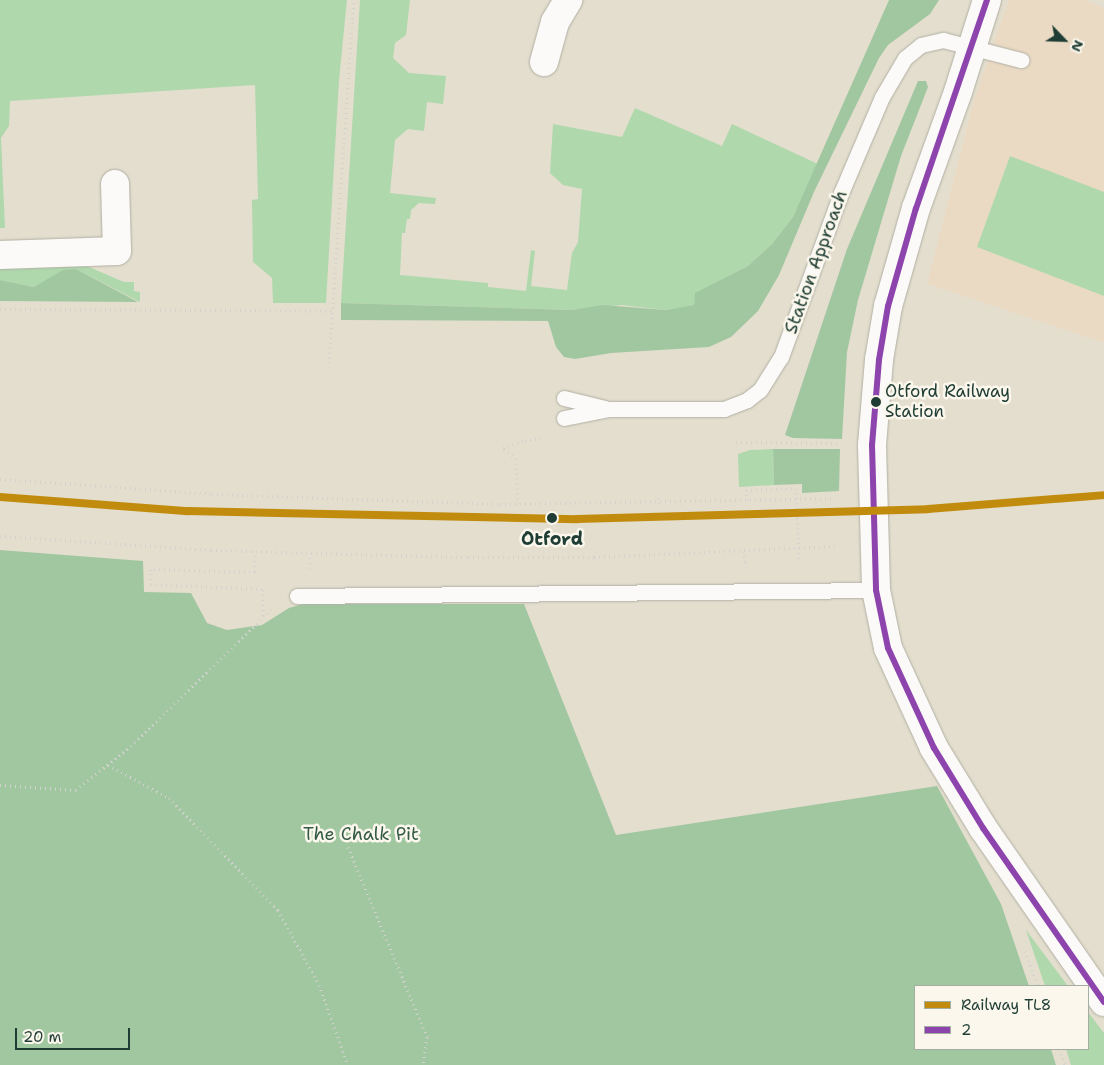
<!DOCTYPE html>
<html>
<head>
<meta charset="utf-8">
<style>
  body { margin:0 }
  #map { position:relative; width:1104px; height:1065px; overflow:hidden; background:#e4dece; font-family:"Shantell Sans",sans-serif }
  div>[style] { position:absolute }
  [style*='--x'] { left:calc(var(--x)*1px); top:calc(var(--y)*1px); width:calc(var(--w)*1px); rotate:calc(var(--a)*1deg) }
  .built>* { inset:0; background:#eadac4 }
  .green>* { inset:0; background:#afd8ad }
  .forest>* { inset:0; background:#a1c7a1 }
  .path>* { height:3px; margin-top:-1.5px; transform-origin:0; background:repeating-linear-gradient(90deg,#d2d2ce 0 1px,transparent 0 5px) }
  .roads { filter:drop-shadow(0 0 1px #b0b0a4) drop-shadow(0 0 1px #b0b0a4) }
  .lane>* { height:15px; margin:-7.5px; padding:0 7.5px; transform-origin:7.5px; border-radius:7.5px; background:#fbfaf8 }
  .street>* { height:28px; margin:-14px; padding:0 14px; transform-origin:14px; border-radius:14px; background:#fbfaf8 }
  .primary>* { height:28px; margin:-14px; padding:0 14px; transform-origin:14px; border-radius:14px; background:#fbfaf8 }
  .path-bridge>* { height:3px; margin-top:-1.5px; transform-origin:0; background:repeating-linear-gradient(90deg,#d2d2ce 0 1px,transparent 0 5px) }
  .bus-1>* { height:6px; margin:-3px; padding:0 3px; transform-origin:3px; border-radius:3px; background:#8e44ad }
  .rail-1>* { height:8px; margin:-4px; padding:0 4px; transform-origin:4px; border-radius:4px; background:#c18c0d }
  .dots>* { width:14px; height:14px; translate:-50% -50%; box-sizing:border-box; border:2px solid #fbf7ec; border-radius:50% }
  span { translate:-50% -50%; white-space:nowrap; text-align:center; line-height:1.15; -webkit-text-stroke:5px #fbf7ec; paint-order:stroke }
  .bus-label { font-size:17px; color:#1f3d34 }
  .left { translate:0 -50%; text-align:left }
  .street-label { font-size:18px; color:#1f3d34 }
  .stop-label { font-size:18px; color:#1f3d34; font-weight:700 }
  .park-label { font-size:18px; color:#335b47 }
  .legend { position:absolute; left:914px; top:985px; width:175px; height:65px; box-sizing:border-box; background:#fbf7ec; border:1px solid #a3ada2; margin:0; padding:6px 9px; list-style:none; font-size:15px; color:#1f3d34 }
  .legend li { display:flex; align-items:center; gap:10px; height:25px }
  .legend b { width:25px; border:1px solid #a3ada2 }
  .north { position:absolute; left:1039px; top:15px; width:50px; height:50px; -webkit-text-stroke:4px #fbf7ec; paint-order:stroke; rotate:114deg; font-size:14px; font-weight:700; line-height:20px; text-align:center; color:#1f3d34 }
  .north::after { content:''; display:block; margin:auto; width:18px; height:22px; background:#1f3d34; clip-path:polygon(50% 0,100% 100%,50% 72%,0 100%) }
  .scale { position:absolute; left:15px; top:1028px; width:115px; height:22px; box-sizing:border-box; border:2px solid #1f3d34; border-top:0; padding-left:6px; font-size:15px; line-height:18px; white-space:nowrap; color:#1f3d34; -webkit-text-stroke:4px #fbf7ec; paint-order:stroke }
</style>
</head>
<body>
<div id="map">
  <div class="built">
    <div style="clip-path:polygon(1009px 0,1085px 0,1104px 8px,1104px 343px,927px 284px,973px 103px)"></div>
  </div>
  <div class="green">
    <div style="clip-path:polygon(0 0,347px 0,339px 80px,326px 303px,273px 303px,272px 278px,253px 262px,252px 200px,258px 199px,255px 85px,10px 101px,9px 126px,1px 138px,5px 228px,0 228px)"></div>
    <div style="clip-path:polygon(360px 0,410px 0,406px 35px,395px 43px,393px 58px,409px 73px,446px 76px,443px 104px,427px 102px,424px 131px,408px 129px,395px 140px,390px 193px,436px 198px,435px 204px,419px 203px,411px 210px,410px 219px,407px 219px,405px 233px,402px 233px,400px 275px,488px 283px,488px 287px,526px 291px,531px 250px,535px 251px,531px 286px,567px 290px,572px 253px,578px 242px,582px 189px,563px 185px,550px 173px,553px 124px,622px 137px,635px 108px,722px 146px,732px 124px,818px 164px,793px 217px,772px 244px,748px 266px,696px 293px,694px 305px,685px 307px,666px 310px,621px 305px,572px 310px,341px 303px)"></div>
    <div style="clip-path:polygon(1010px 156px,1104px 192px,1104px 296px,977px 247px)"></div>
    <div style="clip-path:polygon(78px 265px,89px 267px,124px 282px,134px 282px,134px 291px,140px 292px,140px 302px,76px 269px,34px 287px,0 280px,0 268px)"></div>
    <div style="clip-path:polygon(773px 449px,774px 485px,739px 487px,738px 454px,750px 450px)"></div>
    <div style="clip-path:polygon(1026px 930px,1068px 986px,1045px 986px)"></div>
    <div style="clip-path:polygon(1088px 1012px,1104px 1033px,1104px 1065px,1071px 1065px,1066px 1049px,1088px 1049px)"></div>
  </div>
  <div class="forest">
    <div style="clip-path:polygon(889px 0,939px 0,930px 14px,888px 45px,879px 58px,814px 192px,779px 275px,758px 311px,731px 337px,709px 347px,611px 353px,575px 359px,564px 357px,556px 347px,548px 321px,341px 320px,341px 303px,572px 310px,603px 305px,666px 310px,694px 305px,695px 293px,748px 266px,772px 244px,793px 217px)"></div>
    <div style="clip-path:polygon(918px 81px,926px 81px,928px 87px,901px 156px,858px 300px,847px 352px,842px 439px,793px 438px,785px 435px,847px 249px)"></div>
    <div style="clip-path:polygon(76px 269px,138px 302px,0 301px,0 280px,34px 287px,63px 270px)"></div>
    <div style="clip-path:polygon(773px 449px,840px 449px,839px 491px,802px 493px,802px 484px,774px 485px)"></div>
    <div style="clip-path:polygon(0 550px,143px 561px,144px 592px,191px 593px,207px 623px,227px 630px,262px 625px,289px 608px,303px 604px,524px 604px,616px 835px,937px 786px,1001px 904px,1029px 986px,915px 986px,915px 1049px,1051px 1049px,1056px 1065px,0 1065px)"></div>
  </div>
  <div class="path">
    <div style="--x:0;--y:309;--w:333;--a:0.3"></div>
    <div style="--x:329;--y:363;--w:364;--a:-86.1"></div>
    <div style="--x:736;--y:442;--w:103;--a:0.6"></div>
    <div style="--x:0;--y:479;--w:213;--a:4"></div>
    <div style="--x:212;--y:494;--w:288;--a:2"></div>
    <div style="--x:500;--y:504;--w:334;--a:-1"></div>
    <div style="--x:747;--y:500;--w:10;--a:-96"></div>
    <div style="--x:746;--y:490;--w:50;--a:-2.3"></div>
    <div style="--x:658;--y:503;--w:8;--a:-90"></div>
    <div style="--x:518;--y:504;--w:45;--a:-92.5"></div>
    <div style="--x:516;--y:459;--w:17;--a:-140"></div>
    <div style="--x:503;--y:448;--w:23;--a:-20"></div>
    <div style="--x:525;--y:440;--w:20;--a:-6"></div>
    <div style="--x:0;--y:536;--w:211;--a:3.8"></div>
    <div style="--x:211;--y:550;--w:257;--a:1.6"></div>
    <div style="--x:468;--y:557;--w:126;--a:0"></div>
    <div style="--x:594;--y:557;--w:241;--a:-2.6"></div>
    <div style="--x:255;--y:551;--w:21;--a:90"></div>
    <div style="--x:255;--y:572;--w:104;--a:-178.3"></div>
    <div style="--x:151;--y:569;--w:15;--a:90"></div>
    <div style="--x:151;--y:584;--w:112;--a:2.6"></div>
    <div style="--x:263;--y:589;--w:27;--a:90"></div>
    <div style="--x:744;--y:551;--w:11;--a:85"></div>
    <div style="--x:745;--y:562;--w:3;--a:0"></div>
    <div style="--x:310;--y:568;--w:14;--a:-90"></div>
    <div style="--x:108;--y:765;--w:69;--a:28.4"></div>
    <div style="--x:169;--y:798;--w:156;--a:45.8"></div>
    <div style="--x:278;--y:910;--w:85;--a:61.3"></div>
    <div style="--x:319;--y:985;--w:85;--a:70.1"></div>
    <div style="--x:0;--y:785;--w:76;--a:3.8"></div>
    <div style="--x:76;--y:790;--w:70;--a:-38.7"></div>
    <div style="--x:131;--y:746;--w:198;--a:-44.2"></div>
    <div style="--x:348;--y:847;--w:206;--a:67.4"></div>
    <div style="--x:427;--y:1037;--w:28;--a:98"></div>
    <div style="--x:1025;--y:951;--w:37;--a:70"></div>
    <div style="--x:1059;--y:1049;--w:17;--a:69"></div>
  </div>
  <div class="roads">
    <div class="lane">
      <div style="--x:564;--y:398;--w:42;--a:13.7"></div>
      <div style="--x:564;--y:418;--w:46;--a:-11.3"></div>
      <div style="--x:609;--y:409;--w:115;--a:0"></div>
      <div style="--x:724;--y:409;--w:25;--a:-21"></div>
      <div style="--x:747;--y:400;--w:16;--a:-38"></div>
      <div style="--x:760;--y:390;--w:39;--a:-58"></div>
      <div style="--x:781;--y:357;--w:175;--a:-69.9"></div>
      <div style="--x:841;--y:193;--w:104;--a:-66.9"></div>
      <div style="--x:882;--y:97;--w:45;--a:-59.5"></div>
      <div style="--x:905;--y:58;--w:21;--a:-39"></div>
      <div style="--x:921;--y:45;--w:23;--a:-13"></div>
      <div style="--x:943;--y:40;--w:81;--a:14.4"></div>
      <div style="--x:297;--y:596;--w:579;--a:-0.59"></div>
    </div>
    <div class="street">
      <div style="--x:544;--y:62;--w:41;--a:-74.6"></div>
      <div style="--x:555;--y:22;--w:26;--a:-59"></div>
      <div style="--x:0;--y:255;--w:117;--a:-2"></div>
      <div style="--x:117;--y:251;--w:67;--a:-91.7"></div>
    </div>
    <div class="primary">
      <div style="--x:987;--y:0;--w:96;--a:107.5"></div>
      <div style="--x:958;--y:92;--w:123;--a:109.9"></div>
      <div style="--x:916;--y:208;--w:102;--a:105.9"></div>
      <div style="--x:888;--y:306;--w:55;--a:99.5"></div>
      <div style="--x:879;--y:360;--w:85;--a:94.7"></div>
      <div style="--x:872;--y:445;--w:145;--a:88.4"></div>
      <div style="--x:876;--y:590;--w:59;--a:78.3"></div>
      <div style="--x:888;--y:648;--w:110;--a:65.3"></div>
      <div style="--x:934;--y:748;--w:94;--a:58.5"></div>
      <div style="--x:983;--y:828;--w:212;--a:55.2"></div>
    </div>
  </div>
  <div class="path-bridge">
    <div style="--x:796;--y:488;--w:72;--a:87.6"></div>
  </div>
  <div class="bus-1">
    <div style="--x:987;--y:0;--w:220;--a:108.8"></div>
    <div style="--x:916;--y:208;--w:102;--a:105.9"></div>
    <div style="--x:888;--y:306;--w:55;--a:99.5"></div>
    <div style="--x:879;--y:360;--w:85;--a:94.7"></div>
    <div style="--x:872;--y:445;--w:145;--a:88.4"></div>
    <div style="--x:876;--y:590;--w:59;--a:78.3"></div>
    <div style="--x:888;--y:648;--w:110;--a:65.3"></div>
    <div style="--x:934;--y:748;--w:94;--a:58.5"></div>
    <div style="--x:983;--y:828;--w:212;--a:55.2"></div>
  </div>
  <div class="rail-1">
    <div style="--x:0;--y:497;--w:189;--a:4.3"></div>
    <div style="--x:188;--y:511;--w:389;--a:1.2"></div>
    <div style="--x:577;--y:519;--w:351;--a:-1.6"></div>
    <div style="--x:928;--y:509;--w:177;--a:-4.5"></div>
  </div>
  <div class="dots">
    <div style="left:876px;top:402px;background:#1f3d34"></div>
    <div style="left:552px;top:518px;background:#1f3d34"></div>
  </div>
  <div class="bus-label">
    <span class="left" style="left:885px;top:402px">Otford Railway<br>Station</span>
  </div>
  <div class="street-label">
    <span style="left:816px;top:262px;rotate:-70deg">Station Approach</span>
  </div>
  <div class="stop-label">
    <span style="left:552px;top:539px">Otford</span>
  </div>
  <div class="park-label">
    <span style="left:361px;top:834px">The Chalk Pit</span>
  </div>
  <ul class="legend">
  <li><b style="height:6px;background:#c18c0d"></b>Railway TL8</li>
  <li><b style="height:6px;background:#8e44ad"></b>2</li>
  </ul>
  <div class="north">N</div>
  <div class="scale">20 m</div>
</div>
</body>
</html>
